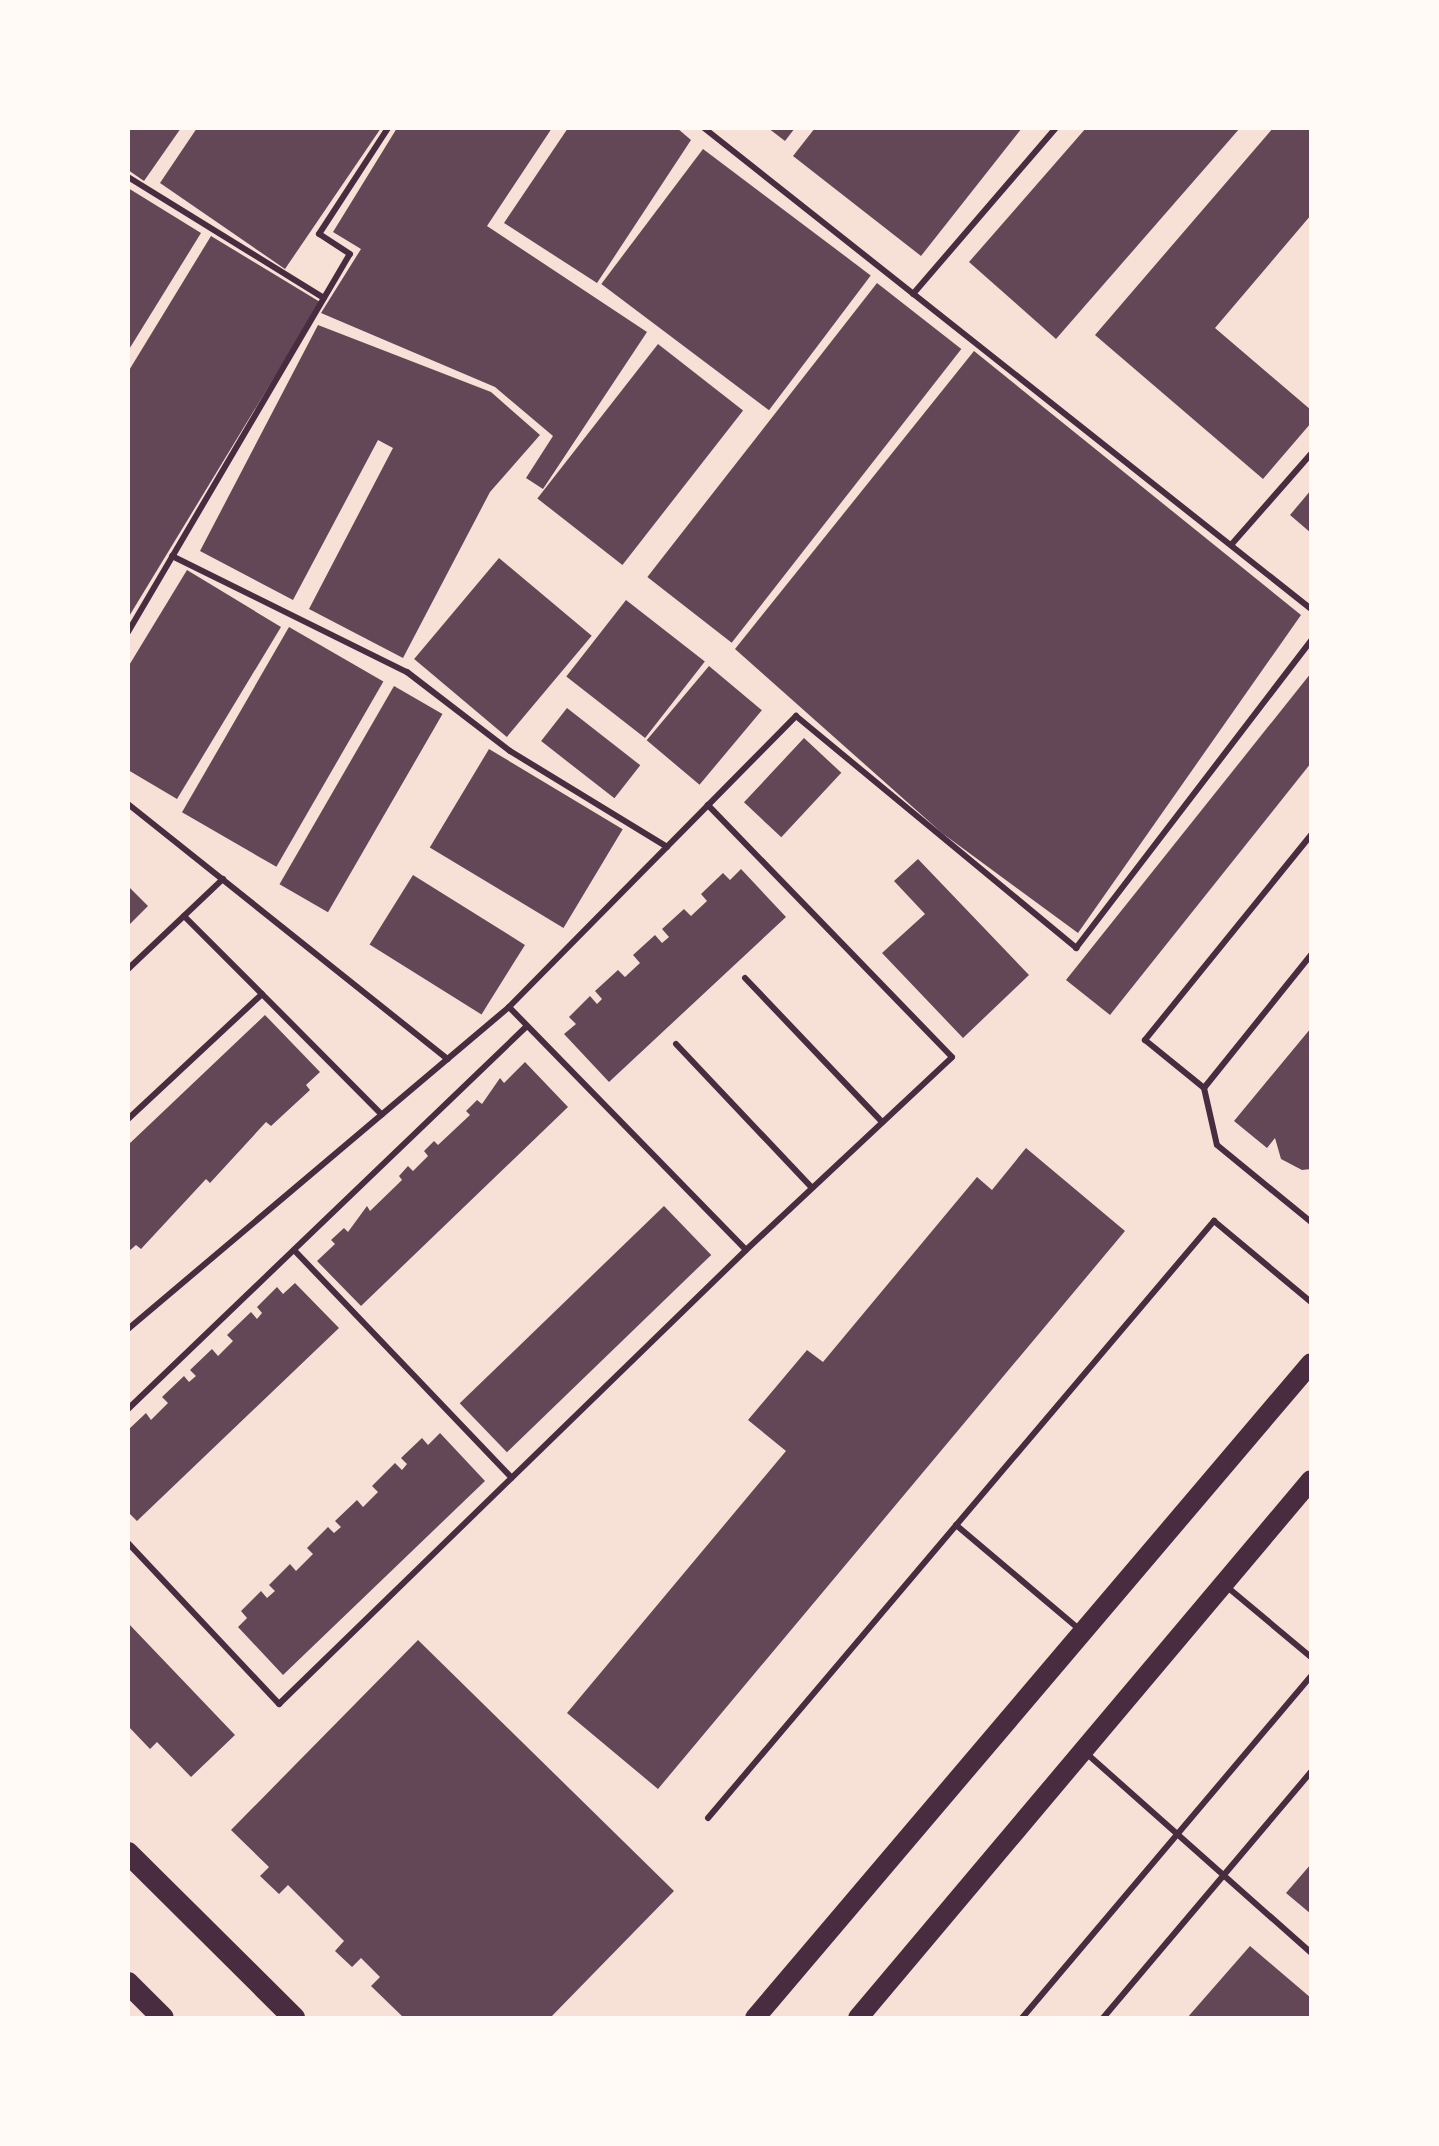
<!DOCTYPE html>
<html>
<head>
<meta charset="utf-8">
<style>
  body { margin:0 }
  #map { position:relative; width:1439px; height:2146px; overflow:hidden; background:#f7e1d7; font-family:"Playfair Display",serif }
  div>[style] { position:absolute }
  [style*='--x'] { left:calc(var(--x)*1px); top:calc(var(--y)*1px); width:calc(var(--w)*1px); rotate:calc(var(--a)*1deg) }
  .building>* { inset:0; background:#644757; transform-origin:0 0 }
  .service>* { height:6px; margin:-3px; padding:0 3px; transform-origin:3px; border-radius:3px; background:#4a2c40 }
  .primary>* { height:20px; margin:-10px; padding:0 10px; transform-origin:10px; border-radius:10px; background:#4a2c40 }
  .trunk>* { height:22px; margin:-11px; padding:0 11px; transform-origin:11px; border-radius:11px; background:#4a2c40 }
  span { translate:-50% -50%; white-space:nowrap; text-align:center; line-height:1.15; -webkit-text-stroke:6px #fffaf5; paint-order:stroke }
  .frame { position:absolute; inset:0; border:130px solid #fffaf5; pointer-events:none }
</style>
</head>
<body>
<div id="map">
  <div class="building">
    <div style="clip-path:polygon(128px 128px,181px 128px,144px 181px,128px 170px)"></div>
    <div style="clip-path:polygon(197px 128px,381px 128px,285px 269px,160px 183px)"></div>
    <div style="clip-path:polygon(397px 128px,552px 128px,487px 226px,647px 332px,543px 489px,526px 478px,553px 436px,495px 387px,321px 313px,361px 249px,333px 232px)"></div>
    <div style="clip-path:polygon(568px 128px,677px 128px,691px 140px,597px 283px,504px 223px)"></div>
    <div style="clip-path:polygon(768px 128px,795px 128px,785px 141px)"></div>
    <div style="clip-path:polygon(815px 128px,1022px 128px,921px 256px,793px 156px)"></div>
    <div style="clip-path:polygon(1086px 128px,1240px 128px,1056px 339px,969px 262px)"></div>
    <div style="clip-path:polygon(1273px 128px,1311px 128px,1311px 215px,1215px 328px,1311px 410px,1311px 423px,1263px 479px,1095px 335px)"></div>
    <div style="left:703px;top:149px;width:210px;height:169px;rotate:37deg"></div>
    <div style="clip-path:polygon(128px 188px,201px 233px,128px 351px)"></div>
    <div style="clip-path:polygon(211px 236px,320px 302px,128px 618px,128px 372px)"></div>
    <div style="left:877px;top:283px;width:107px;height:373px;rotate:38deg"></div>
    <div style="clip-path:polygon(318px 325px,491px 392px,540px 435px,490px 492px,403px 658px,309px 609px,393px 448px,378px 440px,293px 600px,200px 551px)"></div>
    <div style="left:658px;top:344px;width:108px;height:196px;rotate:38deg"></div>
    <div style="clip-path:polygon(974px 351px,1301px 615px,1078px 933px,942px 833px,735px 649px)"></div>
    <div style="clip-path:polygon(1311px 490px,1311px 533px,1290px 515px)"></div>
    <div style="left:499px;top:558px;width:121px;height:132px;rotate:40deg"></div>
    <div style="clip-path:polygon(187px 570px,281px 627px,177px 799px,128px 770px,128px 667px)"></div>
    <div style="left:626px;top:600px;width:100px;height:97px;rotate:38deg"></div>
    <div style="left:289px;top:627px;width:109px;height:214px;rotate:30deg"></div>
    <div style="left:709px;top:666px;width:69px;height:97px;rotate:40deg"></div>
    <div style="clip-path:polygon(1311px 673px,1311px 763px,1110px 1015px,1066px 980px)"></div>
    <div style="left:394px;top:686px;width:56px;height:229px;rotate:30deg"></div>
    <div style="left:567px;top:708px;width:93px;height:42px;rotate:38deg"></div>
    <div style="left:804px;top:738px;width:51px;height:88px;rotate:43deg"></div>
    <div style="left:489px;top:749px;width:156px;height:115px;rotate:31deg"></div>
    <div style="clip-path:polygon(918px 859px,1029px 975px,963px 1038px,882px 953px,925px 914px,894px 881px)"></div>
    <div style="clip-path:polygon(741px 869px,786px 917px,609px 1082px,564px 1034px,576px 1024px,569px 1017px,590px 996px,597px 1004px,602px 999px,595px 991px,618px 970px,625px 977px,640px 963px,633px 955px,655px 935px,662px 943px,669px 937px,662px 929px,684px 909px,691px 916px,707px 901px,701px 894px,723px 873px,730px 880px)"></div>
    <div style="left:413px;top:875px;width:132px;height:82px;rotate:32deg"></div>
    <div style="clip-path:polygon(128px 886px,148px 906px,128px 926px)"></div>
    <div style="clip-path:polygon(265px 1015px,320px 1072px,306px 1085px,310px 1090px,271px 1126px,266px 1122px,210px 1183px,206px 1179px,141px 1249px,136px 1245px,128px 1252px,128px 1145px)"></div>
    <div style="clip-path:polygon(1311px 1028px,1311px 1169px,1302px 1170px,1281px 1159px,1275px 1138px,1267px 1148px,1234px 1121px)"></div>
    <div style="clip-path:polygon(525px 1062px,568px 1107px,361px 1306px,317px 1261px,335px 1244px,331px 1240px,344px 1228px,348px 1232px,367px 1206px,370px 1211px,402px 1180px,399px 1176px,408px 1166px,413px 1171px,428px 1156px,424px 1151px,434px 1141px,438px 1145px,470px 1115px,466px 1111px,477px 1100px,482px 1104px,500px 1078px,504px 1083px)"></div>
    <div style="clip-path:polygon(1026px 1148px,1125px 1231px,658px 1789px,567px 1713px,786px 1451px,748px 1420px,807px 1350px,823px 1362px,977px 1177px,992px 1190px)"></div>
    <div style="left:664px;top:1206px;width:68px;height:284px;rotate:46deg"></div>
    <div style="clip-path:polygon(295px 1283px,339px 1328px,137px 1521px,128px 1512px,128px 1430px,146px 1413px,151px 1420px,168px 1403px,162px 1397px,184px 1376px,189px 1382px,196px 1376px,190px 1370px,212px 1349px,218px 1356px,233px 1341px,227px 1335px,251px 1312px,257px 1319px,262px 1313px,257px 1307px,277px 1287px,283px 1294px)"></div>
    <div style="clip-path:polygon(440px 1433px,485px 1481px,283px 1675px,238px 1627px,247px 1618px,241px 1611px,261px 1591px,267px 1598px,275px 1591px,269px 1585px,290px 1564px,296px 1571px,313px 1554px,307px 1548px,328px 1527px,334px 1533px,341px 1527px,335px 1521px,357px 1500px,363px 1507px,378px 1492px,372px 1486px,395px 1463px,402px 1470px,407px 1464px,401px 1458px,422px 1438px,428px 1445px)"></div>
    <div style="clip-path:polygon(128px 1623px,235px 1735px,191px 1777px,157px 1742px,150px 1749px,128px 1726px)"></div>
    <div style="clip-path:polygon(418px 1640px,674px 1891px,550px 2018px,404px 2018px,371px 1986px,380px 1977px,361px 1958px,352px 1967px,335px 1951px,344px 1941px,288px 1885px,279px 1894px,260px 1876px,269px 1867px,231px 1830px)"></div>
    <div style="clip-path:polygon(1311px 1864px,1311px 1914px,1286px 1893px)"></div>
    <div style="clip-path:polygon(1250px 1946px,1311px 1998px,1311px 2018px,1187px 2018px)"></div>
  </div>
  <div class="service">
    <div style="--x:704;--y:128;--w:774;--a:38.39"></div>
    <div style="--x:128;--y:177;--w:230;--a:31.7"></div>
    <div style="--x:913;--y:294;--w:219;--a:-49.3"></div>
    <div style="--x:1231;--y:545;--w:121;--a:-48.7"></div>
    <div style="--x:172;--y:556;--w:262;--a:26.3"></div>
    <div style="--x:407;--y:672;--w:130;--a:37.5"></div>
    <div style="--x:510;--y:751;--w:184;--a:31.4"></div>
    <div style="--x:128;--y:632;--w:438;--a:-59.6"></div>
    <div style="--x:350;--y:254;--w:37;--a:-147"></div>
    <div style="--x:319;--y:234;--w:126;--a:-56.9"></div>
    <div style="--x:128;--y:804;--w:409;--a:38.6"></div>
    <div style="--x:1311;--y:835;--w:264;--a:129"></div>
    <div style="--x:1145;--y:1040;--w:76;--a:39.1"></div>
    <div style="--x:1204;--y:1088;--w:58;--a:77.2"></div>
    <div style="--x:1217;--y:1145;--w:122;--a:39.3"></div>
    <div style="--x:184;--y:916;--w:110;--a:45"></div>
    <div style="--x:128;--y:969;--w:131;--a:-43.5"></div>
    <div style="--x:745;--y:978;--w:199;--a:46.4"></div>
    <div style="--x:509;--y:1007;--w:339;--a:45.7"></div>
    <div style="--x:746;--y:1250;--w:282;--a:-43.1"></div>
    <div style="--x:952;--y:1057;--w:351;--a:-134.1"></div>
    <div style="--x:676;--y:1044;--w:198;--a:46.6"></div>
    <div style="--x:1204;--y:1088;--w:171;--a:-51.2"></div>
    <div style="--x:128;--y:1119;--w:183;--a:-43"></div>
    <div style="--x:262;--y:994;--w:170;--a:45.2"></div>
    <div style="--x:294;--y:1250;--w:315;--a:46.3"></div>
    <div style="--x:128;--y:1329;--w:499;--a:-40.2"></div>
    <div style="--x:509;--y:1007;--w:409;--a:-45.4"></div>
    <div style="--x:796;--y:716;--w:364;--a:39.6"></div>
    <div style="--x:1076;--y:948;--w:387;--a:-52.6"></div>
    <div style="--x:128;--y:1409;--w:553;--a:-43.83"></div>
    <div style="--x:956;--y:1525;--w:161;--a:40.2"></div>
    <div style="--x:128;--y:1543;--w:221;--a:46.8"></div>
    <div style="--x:279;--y:1704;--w:651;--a:-44.19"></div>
    <div style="--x:1226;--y:1586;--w:111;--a:39.9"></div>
    <div style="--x:1086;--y:1753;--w:301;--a:41.6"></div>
    <div style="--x:708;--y:1818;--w:783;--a:-49.72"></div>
    <div style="--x:1214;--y:1221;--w:126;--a:39.9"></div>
    <div style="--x:1022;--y:2018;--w:448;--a:-49.8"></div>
    <div style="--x:1103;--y:2018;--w:322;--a:-49.8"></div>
  </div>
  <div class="primary">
    <div style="--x:755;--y:2018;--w:859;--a:-49.67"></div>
    <div style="--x:858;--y:2018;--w:703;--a:-49.9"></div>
  </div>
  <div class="trunk">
    <div style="--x:128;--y:1853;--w:234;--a:44.8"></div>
    <div style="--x:128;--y:1983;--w:49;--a:45"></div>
  </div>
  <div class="frame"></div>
</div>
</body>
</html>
